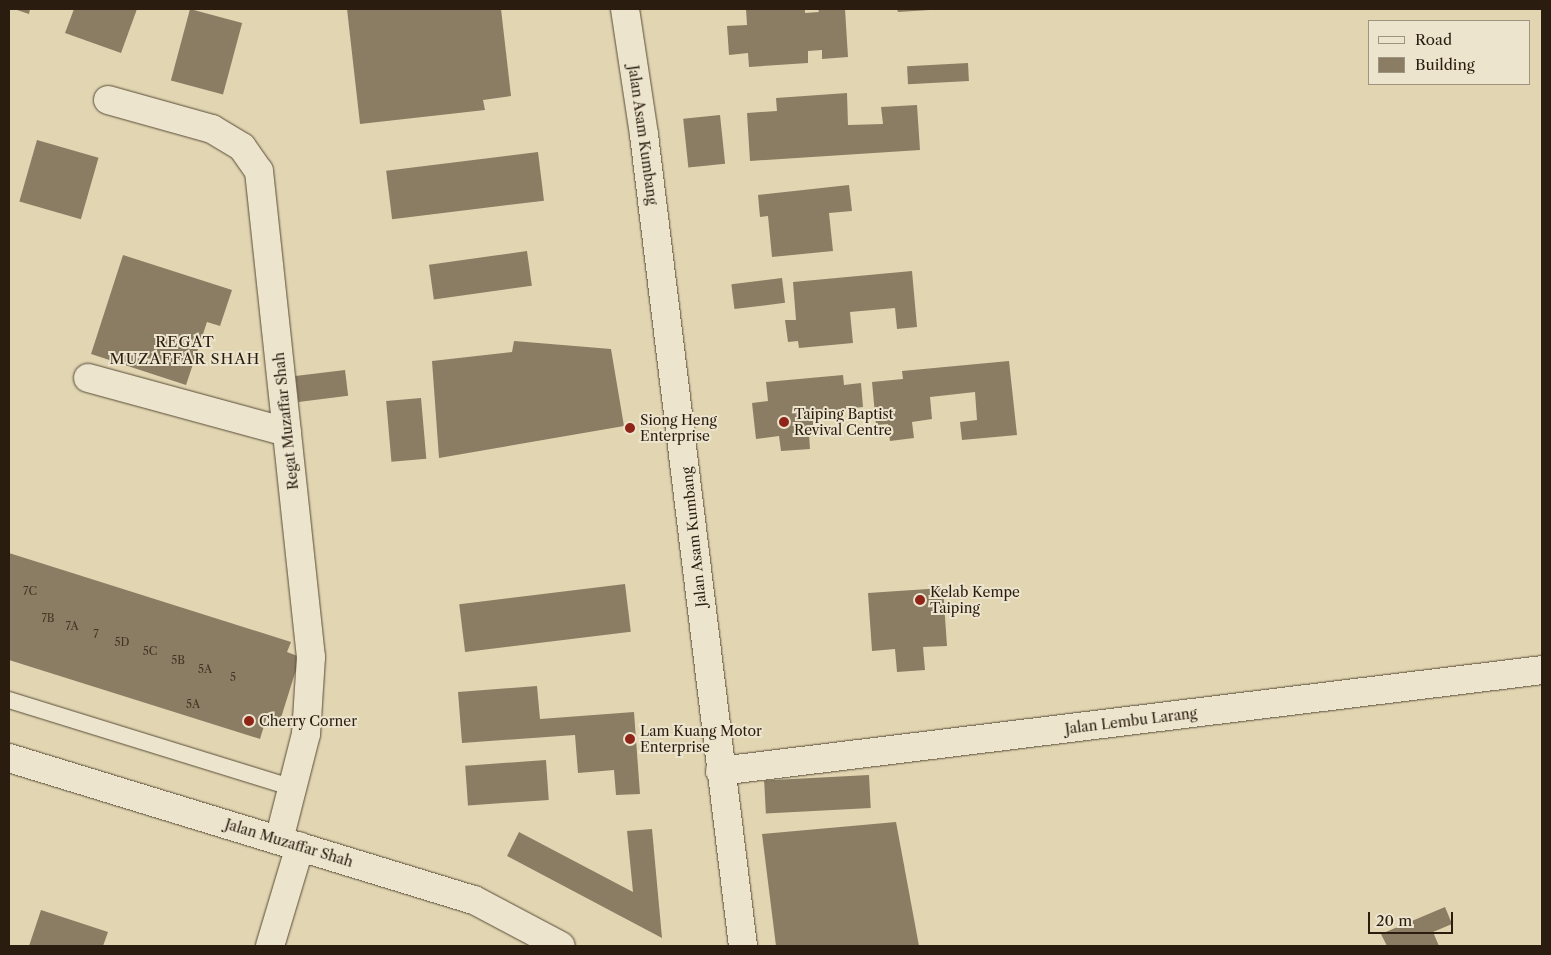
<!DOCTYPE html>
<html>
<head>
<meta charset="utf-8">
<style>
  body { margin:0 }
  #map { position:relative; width:1551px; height:955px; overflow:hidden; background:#e2d6b2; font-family:"Libre Caslon Text",serif }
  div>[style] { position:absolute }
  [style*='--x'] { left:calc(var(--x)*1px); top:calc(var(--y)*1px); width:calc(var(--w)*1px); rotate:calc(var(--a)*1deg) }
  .building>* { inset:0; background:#8a7d64; transform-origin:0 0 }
  .roads { filter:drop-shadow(0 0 1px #584b38) drop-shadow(0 0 1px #584b38) }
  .lane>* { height:16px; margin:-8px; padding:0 8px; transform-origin:8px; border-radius:8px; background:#ece4cd }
  .street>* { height:28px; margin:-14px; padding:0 14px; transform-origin:14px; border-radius:14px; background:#ece4cd }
  .secondary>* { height:28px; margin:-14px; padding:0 14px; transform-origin:14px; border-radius:14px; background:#ece4cd }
  .dots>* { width:14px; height:14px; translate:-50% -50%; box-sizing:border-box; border:2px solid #ece4cd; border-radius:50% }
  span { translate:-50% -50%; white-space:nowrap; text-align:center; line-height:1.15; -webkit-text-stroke:4px #ece4cd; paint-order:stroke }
  .number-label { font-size:11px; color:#423525 }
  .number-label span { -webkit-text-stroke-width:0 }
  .street-label { font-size:14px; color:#2a1d10 }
  .poi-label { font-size:14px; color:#2a1d10 }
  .left { translate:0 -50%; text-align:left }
  .neighbourhood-label { font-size:15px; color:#2a1d10; letter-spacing:1px }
  .frame { position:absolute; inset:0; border:10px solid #2a1d10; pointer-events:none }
  .legend { position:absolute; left:1368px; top:20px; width:162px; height:65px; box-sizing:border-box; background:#ece4cd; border:1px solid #9e9481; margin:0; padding:6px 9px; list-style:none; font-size:15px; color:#2a1d10 }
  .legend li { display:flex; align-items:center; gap:10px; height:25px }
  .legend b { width:25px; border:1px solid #9e9481 }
  .scale { position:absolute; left:1368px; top:912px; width:85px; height:22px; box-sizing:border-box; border:2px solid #2a1d10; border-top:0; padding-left:6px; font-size:15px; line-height:18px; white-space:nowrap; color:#2a1d10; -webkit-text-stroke:4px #ece4cd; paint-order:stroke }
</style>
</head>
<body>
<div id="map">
  <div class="building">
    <div style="clip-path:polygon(14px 9px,30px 9px,29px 14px)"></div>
    <div style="clip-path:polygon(74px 9px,137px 9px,121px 53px,65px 33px)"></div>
    <div style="left:190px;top:9px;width:54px;height:74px;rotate:15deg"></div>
    <div style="clip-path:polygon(347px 9px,501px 9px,511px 96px,483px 100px,485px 110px,360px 124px)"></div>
    <div style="clip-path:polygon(746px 9px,805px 9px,805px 13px,819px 12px,818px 9px,845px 9px,848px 57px,822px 59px,822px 50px,808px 51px,808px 63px,749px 67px,748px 53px,729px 55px,727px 26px,747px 25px)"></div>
    <div style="clip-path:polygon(897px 9px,930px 9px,930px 10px,898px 12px)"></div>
    <div style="left:968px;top:63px;width:18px;height:61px;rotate:87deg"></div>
    <div style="clip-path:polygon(847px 93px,848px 125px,883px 124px,881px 107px,917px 105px,920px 150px,750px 161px,747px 113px,777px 111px,776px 98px)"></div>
    <div style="left:720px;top:115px;width:49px;height:37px;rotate:84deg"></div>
    <div style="left:37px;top:140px;width:64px;height:64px;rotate:16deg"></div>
    <div style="left:538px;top:152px;width:49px;height:153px;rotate:83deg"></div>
    <div style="clip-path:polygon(849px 185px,852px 211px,829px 213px,833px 251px,772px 257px,768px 216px,760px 217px,758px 195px)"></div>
    <div style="left:527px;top:251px;width:35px;height:99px;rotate:82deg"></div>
    <div style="clip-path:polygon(123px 255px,232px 290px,220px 326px,207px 322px,186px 385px,91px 354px)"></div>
    <div style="clip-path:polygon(912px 271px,917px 327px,897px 329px,895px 308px,850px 312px,853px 343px,799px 348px,798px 341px,788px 342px,785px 320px,796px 320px,793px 282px)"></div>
    <div style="left:782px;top:278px;width:25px;height:51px;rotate:83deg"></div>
    <div style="clip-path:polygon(514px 341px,611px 349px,624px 426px,439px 458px,432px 361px,512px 352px)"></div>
    <div style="clip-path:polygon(1009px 361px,1017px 435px,962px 440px,960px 422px,977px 420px,975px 392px,930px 397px,932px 419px,912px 422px,914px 438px,890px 441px,888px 424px,876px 425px,872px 382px,903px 379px,902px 371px)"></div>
    <div style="left:345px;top:370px;width:26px;height:50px;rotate:83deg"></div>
    <div style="clip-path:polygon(843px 375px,844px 385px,861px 383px,863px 407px,816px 412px,818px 433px,809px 434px,810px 449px,781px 451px,779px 436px,756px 439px,752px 403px,768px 401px,766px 382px)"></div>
    <div style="left:421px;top:398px;width:61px;height:35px;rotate:85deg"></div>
    <div style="clip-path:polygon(9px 553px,291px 642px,287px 652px,300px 657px,280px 721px,267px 716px,260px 739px,9px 660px)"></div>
    <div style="left:625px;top:584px;width:48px;height:167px;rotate:83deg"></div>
    <div style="clip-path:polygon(943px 588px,947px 646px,923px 647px,925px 670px,897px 672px,895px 649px,872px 651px,868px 593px)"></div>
    <div style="clip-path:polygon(537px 686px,540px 719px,634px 712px,640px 794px,616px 795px,614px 770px,578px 773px,575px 735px,462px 743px,458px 692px)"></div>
    <div style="left:546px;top:760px;width:40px;height:81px;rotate:86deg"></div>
    <div style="left:869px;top:775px;width:33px;height:105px;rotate:87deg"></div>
    <div style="clip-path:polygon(896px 822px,919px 946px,776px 946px,762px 834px)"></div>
    <div style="clip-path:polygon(652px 829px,662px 938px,507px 856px,519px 832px,633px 892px,627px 831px)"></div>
    <div style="clip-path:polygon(1445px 907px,1452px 924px,1433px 932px,1439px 946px,1387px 946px,1381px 934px)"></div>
    <div style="clip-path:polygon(41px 910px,108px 932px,103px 946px,29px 946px)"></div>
  </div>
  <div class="roads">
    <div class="lane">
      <div style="--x:9;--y:700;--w:297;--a:17.2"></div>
    </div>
    <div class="street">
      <div style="--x:108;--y:100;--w:108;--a:15.6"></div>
      <div style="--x:212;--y:129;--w:35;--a:31"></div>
      <div style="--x:242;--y:147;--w:29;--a:55"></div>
      <div style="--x:259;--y:171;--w:489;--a:83.9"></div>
      <div style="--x:311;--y:657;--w:77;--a:93.7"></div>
      <div style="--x:306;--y:734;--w:109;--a:104.3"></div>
      <div style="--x:88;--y:378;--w:206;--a:15.2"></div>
      <div style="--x:720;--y:771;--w:828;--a:-7"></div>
      <div style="--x:270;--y:946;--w:104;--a:-73.3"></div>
    </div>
    <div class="secondary">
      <div style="--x:625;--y:9;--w:127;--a:81.4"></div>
      <div style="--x:644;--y:135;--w:817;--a:83.04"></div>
      <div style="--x:9;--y:758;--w:486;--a:17"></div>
      <div style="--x:474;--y:900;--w:98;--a:27.9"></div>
    </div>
  </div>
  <div class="dots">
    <div style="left:784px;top:422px;background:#8f2418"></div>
    <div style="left:630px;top:428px;background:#8f2418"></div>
    <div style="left:920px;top:600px;background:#8f2418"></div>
    <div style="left:249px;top:721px;background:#8f2418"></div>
    <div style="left:630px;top:739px;background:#8f2418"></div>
  </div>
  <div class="number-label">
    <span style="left:30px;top:591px">7C</span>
    <span style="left:48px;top:618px">7B</span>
    <span style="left:72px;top:626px">7A</span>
    <span style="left:96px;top:634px">7</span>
    <span style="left:122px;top:642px">5D</span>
    <span style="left:150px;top:651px">5C</span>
    <span style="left:178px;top:660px">5B</span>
    <span style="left:205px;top:669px">5A</span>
    <span style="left:233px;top:677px">5</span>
    <span style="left:193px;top:704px">5A</span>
  </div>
  <div class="street-label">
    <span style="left:643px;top:135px;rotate:82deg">Jalan Asam Kumbang</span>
    <span style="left:286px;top:421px;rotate:-96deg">Regat Muzaffar Shah</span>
    <span style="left:694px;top:537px;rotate:-96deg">Jalan Asam Kumbang</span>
    <span style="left:1131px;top:721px;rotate:-7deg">Jalan Lembu Larang</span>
    <span style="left:289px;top:843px;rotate:17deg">Jalan Muzaffar Shah</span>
  </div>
  <div class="poi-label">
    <span class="left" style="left:794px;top:422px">Taiping Baptist<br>Revival Centre</span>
    <span class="left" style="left:640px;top:428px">Siong Heng<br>Enterprise</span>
    <span class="left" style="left:930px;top:600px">Kelab Kempe<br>Taiping</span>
    <span class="left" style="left:259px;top:721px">Cherry Corner</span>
    <span class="left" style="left:640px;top:739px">Lam Kuang Motor<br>Enterprise</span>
  </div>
  <div class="neighbourhood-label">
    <span style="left:185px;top:350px">REGAT<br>MUZAFFAR SHAH</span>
  </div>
  <div class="frame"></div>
  <ul class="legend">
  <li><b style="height:6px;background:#ece4cd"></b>Road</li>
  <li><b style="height:14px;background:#8a7d64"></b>Building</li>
  </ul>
  <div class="scale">20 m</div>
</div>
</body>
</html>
